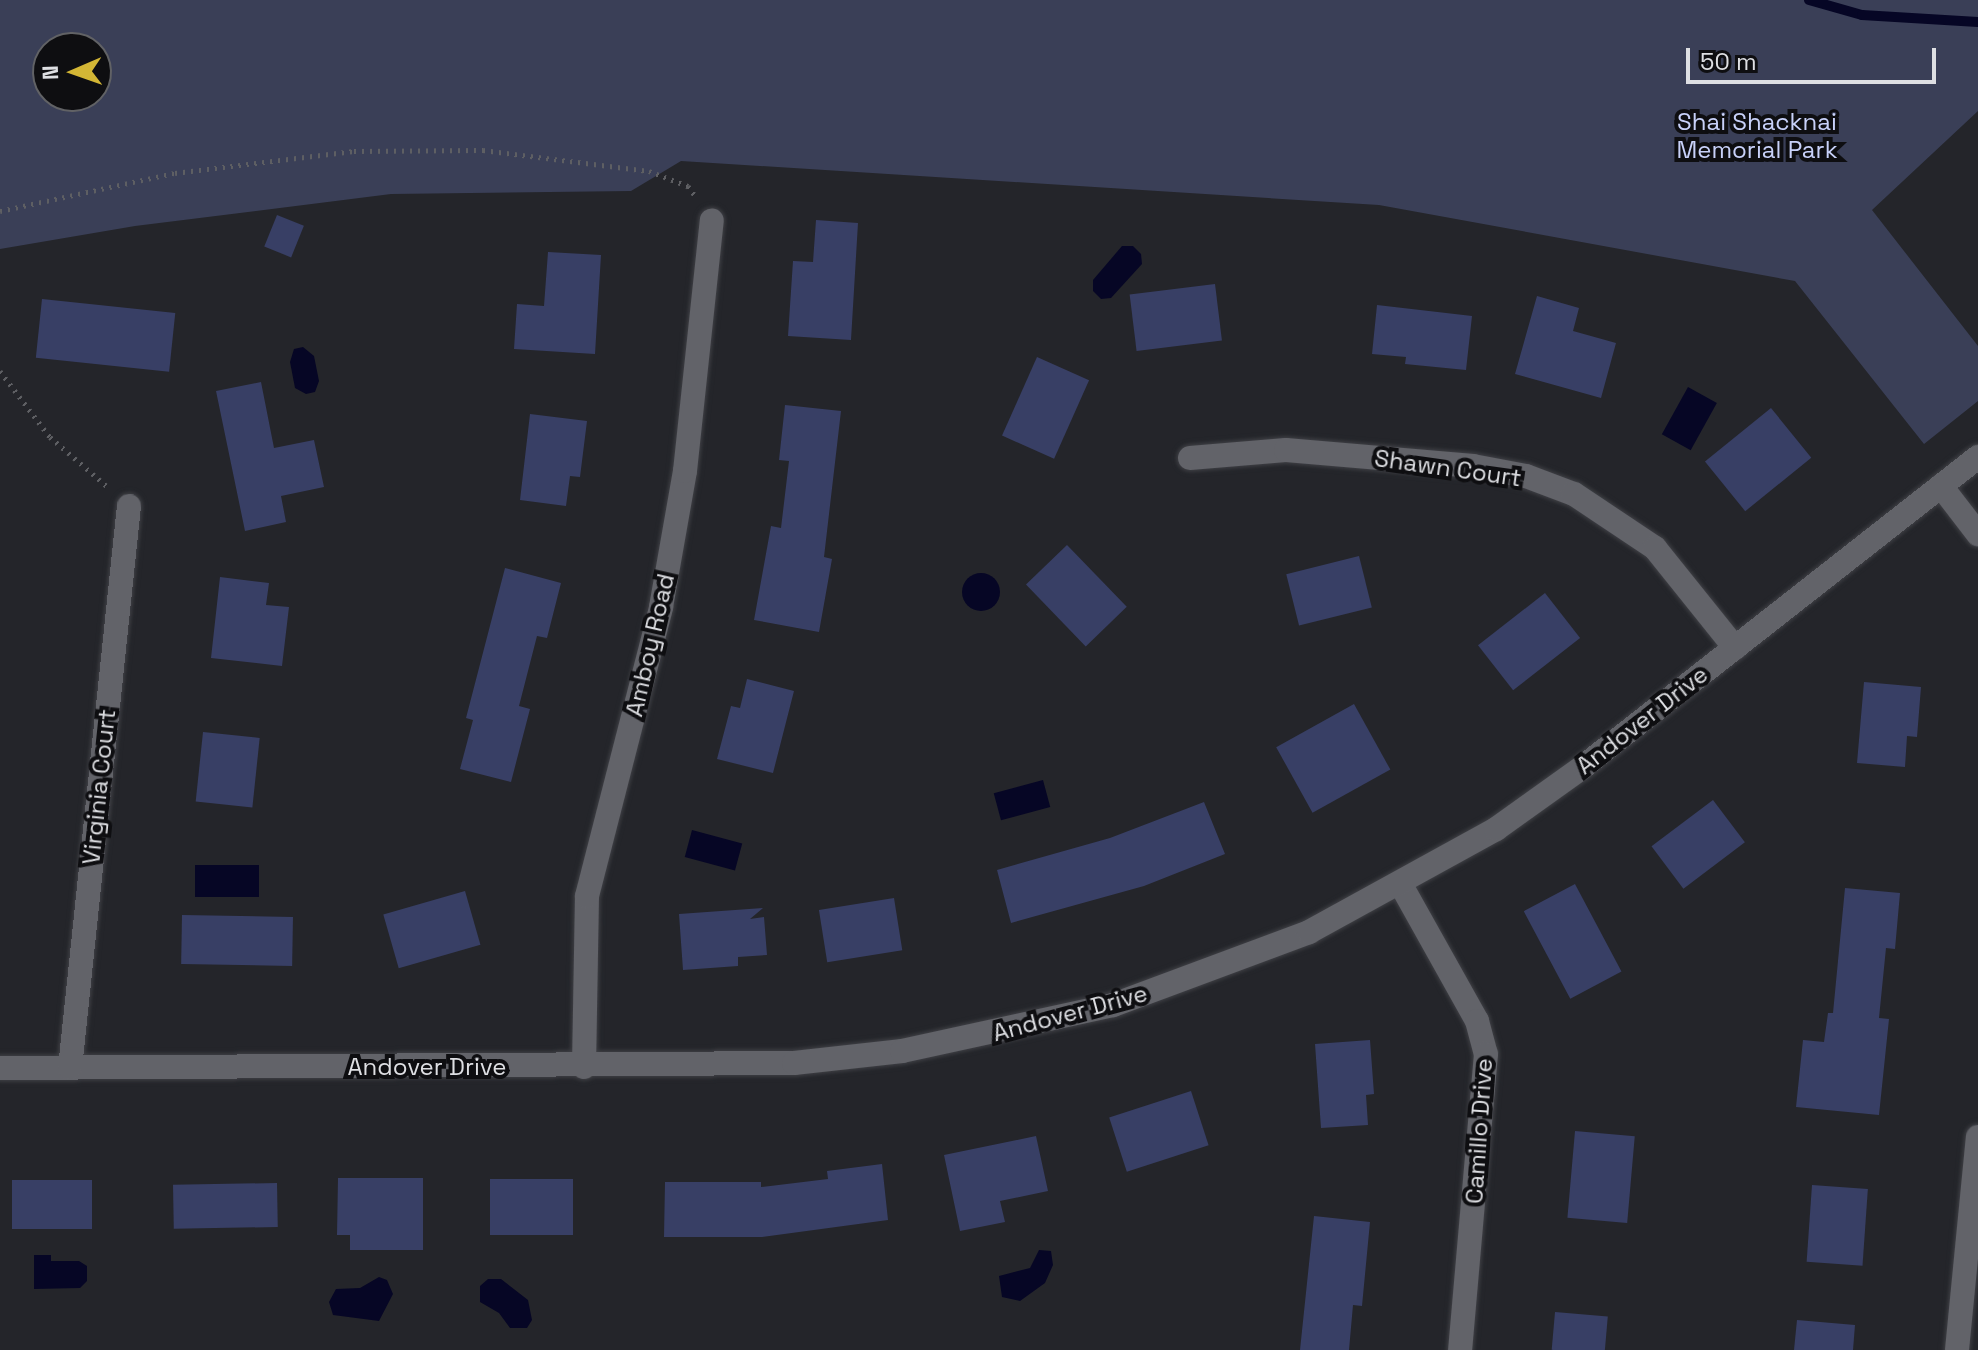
<!DOCTYPE html>
<html>
<head>
<meta charset="utf-8">
<style>
  body { margin:0 }
  #map { position:relative; width:1978px; height:1350px; overflow:hidden; background:#24252a; font-family:"Space Grotesk",sans-serif }
  div>[style] { position:absolute }
  [style*='--x'] { left:calc(var(--x)*1px); top:calc(var(--y)*1px); width:calc(var(--w)*1px); rotate:calc(var(--a)*1deg) }
  .green>* { inset:0; background:#3a3f57 }
  .water>* { inset:0; background:#060625; transform-origin:0 0 }
  .round { border-radius:50% }
  .stream>* { height:10px; margin:-5px; padding:0 5px; transform-origin:5px; border-radius:5px; background:#060625 }
  .building>* { inset:0; background:#383f65; transform-origin:0 0 }
  .path>* { height:5px; margin-top:-2.5px; transform-origin:0; background:repeating-linear-gradient(90deg,#5e5f63 0 2px,transparent 0 8px) }
  .roads { filter:drop-shadow(0 0 2px #3f4045) drop-shadow(0 0 2px #3f4045) }
  .street>* { height:24px; margin:-12px; padding:0 12px; transform-origin:12px; border-radius:12px; background:#626369 }
  span { translate:-50% -50%; white-space:nowrap; text-align:center; line-height:1.15; -webkit-text-stroke:8px #0e0e11; paint-order:stroke }
  .park-label { font-size:24px; color:#c8d1f9 }
  .street-label { font-size:24px; color:#dedfe3 }
  .north { position:absolute; left:32px; top:32px; width:80px; height:80px; box-sizing:border-box; background:#0e0e11; border:2px solid #616265; border-radius:50%; rotate:268deg; font-size:22px; font-weight:700; line-height:32px; text-align:center; color:#dedfe3 }
  .north::after { content:''; display:block; margin:auto; width:28px; height:36px; background:#d3b635; clip-path:polygon(50% 0,100% 100%,50% 72%,0 100%) }
  .scale { position:absolute; left:1686px; top:48px; width:250px; height:36px; box-sizing:border-box; border:4px solid #dedfe3; border-top:0; padding-left:10px; font-size:24px; line-height:28px; white-space:nowrap; color:#dedfe3; -webkit-text-stroke:6px #0e0e11; paint-order:stroke }
</style>
</head>
<body>
<div id="map">
  <div class="green">
    <div style="clip-path:polygon(evenodd,0 0,1978px 0,1978px 111px,1872px 210px,1978px 346px,1978px 401px,1924px 444px,1795px 281px,1379px 205px,681px 161px,631px 191px,391px 194px,135px 226px,0 249px,0 0,96px 48px,96px 96px,48px 96px,48px 48px,96px 48px)"></div>
  </div>
  <div class="water">
    <div style="clip-path:polygon(1122px 246px,1133px 246px,1141px 254px,1142px 264px,1111px 298px,1101px 299px,1093px 291px,1093px 280px)"></div>
    <div style="clip-path:polygon(303px 347px,314px 356px,319px 381px,315px 392px,306px 394px,295px 388px,290px 362px,294px 349px)"></div>
    <div style="left:1688px;top:387px;width:33px;height:54px;rotate:29deg"></div>
    <div class="round" style="left:962px;top:573px;width:38px;height:38px"></div>
    <div style="left:1043px;top:780px;width:28px;height:51px;rotate:75deg"></div>
    <div style="left:692px;top:830px;width:52px;height:28px;rotate:15deg"></div>
    <div style="left:195px;top:865px;width:64px;height:32px"></div>
    <div style="clip-path:polygon(1039px 1250px,1051px 1251px,1053px 1265px,1045px 1283px,1020px 1301px,1002px 1297px,999px 1276px,1030px 1268px)"></div>
    <div style="clip-path:polygon(34px 1255px,51px 1255px,51px 1261px,79px 1261px,87px 1266px,87px 1281px,80px 1288px,34px 1289px)"></div>
    <div style="clip-path:polygon(379px 1277px,387px 1280px,393px 1294px,379px 1321px,333px 1315px,329px 1302px,336px 1289px,360px 1288px)"></div>
    <div style="clip-path:polygon(488px 1279px,501px 1279px,528px 1300px,532px 1320px,527px 1328px,510px 1328px,499px 1313px,480px 1302px,480px 1286px)"></div>
  </div>
  <div class="stream">
    <div style="--x:1809;--y:0;--w:55;--a:15.8"></div>
    <div style="--x:1862;--y:15;--w:116;--a:3.5"></div>
  </div>
  <div class="building">
    <div style="left:277px;top:215px;width:29px;height:34px;rotate:22deg"></div>
    <div style="clip-path:polygon(816px 220px,858px 223px,851px 340px,788px 336px,793px 261px,813px 262px)"></div>
    <div style="clip-path:polygon(548px 252px,601px 255px,595px 354px,514px 349px,517px 304px,544px 306px)"></div>
    <div style="left:1215px;top:284px;width:57px;height:86px;rotate:83deg"></div>
    <div style="clip-path:polygon(1537px 296px,1579px 308px,1573px 331px,1616px 343px,1601px 398px,1515px 374px)"></div>
    <div style="left:42px;top:299px;width:134px;height:59px;rotate:6deg"></div>
    <div style="clip-path:polygon(1377px 305px,1472px 316px,1466px 370px,1405px 364px,1406px 357px,1372px 354px)"></div>
    <div style="left:1037px;top:357px;width:57px;height:86px;rotate:24deg"></div>
    <div style="clip-path:polygon(261px 382px,274px 448px,314px 440px,324px 487px,281px 496px,286px 522px,245px 531px,216px 391px)"></div>
    <div style="clip-path:polygon(785px 405px,841px 411px,824px 557px,832px 559px,819px 632px,754px 620px,771px 526px,781px 528px,789px 461px,779px 460px)"></div>
    <div style="left:1771px;top:408px;width:64px;height:85px;rotate:51deg"></div>
    <div style="clip-path:polygon(530px 414px,587px 421px,580px 477px,570px 476px,566px 506px,520px 500px)"></div>
    <div style="left:1067px;top:545px;width:86px;height:57px;rotate:46deg"></div>
    <div style="left:1359px;top:556px;width:53px;height:75px;rotate:76deg"></div>
    <div style="clip-path:polygon(505px 568px,561px 583px,547px 638px,537px 636px,519px 706px,530px 709px,511px 782px,460px 769px,473px 720px,466px 718px)"></div>
    <div style="clip-path:polygon(220px 577px,269px 583px,266px 605px,289px 607px,282px 666px,211px 658px)"></div>
    <div style="left:1545px;top:593px;width:57px;height:85px;rotate:52deg"></div>
    <div style="clip-path:polygon(747px 679px,794px 691px,773px 773px,717px 759px,731px 706px,740px 708px)"></div>
    <div style="clip-path:polygon(1864px 682px,1921px 687px,1917px 737px,1907px 736px,1905px 767px,1857px 763px)"></div>
    <div style="left:1354px;top:704px;width:75px;height:89px;rotate:61deg"></div>
    <div style="left:203px;top:732px;width:57px;height:70px;rotate:6deg"></div>
    <div style="left:1713px;top:800px;width:53px;height:77px;rotate:53deg"></div>
    <div style="clip-path:polygon(1204px 802px,1225px 854px,1144px 886px,1011px 923px,997px 870px,1110px 838px)"></div>
    <div style="left:1575px;top:884px;width:99px;height:58px;rotate:62deg"></div>
    <div style="clip-path:polygon(1845px 888px,1900px 893px,1895px 949px,1886px 948px,1879px 1018px,1889px 1019px,1879px 1115px,1796px 1107px,1803px 1040px,1824px 1042px,1828px 1013px,1833px 1013px)"></div>
    <div style="left:465px;top:891px;width:56px;height:85px;rotate:74deg"></div>
    <div style="left:894px;top:898px;width:53px;height:76px;rotate:81deg"></div>
    <div style="clip-path:polygon(763px 908px,750px 919px,764px 917px,767px 955px,738px 957px,738px 966px,683px 970px,679px 914px)"></div>
    <div style="left:182px;top:915px;width:111px;height:49px;rotate:1deg"></div>
    <div style="clip-path:polygon(1370px 1040px,1374px 1094px,1366px 1095px,1368px 1125px,1321px 1128px,1315px 1044px)"></div>
    <div style="left:1191px;top:1091px;width:57px;height:86px;rotate:72deg"></div>
    <div style="left:1575px;top:1131px;width:60px;height:87px;rotate:5deg"></div>
    <div style="clip-path:polygon(1036px 1136px,1048px 1191px,1000px 1201px,1005px 1222px,960px 1231px,944px 1155px)"></div>
    <div style="clip-path:polygon(882px 1164px,888px 1220px,762px 1237px,664px 1237px,665px 1182px,761px 1182px,761px 1187px,828px 1179px,827px 1171px)"></div>
    <div style="clip-path:polygon(338px 1178px,423px 1178px,423px 1250px,350px 1250px,350px 1235px,337px 1235px)"></div>
    <div style="left:490px;top:1179px;width:83px;height:56px"></div>
    <div style="left:12px;top:1180px;width:80px;height:49px"></div>
    <div style="left:277px;top:1183px;width:44px;height:104px;rotate:89deg"></div>
    <div style="left:1812px;top:1185px;width:56px;height:77px;rotate:4deg"></div>
    <div style="clip-path:polygon(1314px 1216px,1370px 1222px,1362px 1306px,1353px 1305px,1349px 1350px,1300px 1350px)"></div>
    <div style="left:1555px;top:1312px;width:53px;height:38px;rotate:5deg"></div>
    <div style="clip-path:polygon(1797px 1320px,1855px 1325px,1853px 1350px,1794px 1350px)"></div>
  </div>
  <div class="path">
    <div style="--x:0;--y:211;--w:179;--a:-12.3"></div>
    <div style="--x:175;--y:173;--w:180;--a:-7"></div>
    <div style="--x:354;--y:151;--w:129;--a:-0.4"></div>
    <div style="--x:483;--y:150;--w:167;--a:7.2"></div>
    <div style="--x:649;--y:171;--w:42;--a:21"></div>
    <div style="--x:688;--y:186;--w:14;--a:54"></div>
    <div style="--x:0;--y:371;--w:83;--a:52.9"></div>
    <div style="--x:50;--y:437;--w:79;--a:40.9"></div>
  </div>
  <div class="roads">
    <div class="street">
      <div style="--x:1190;--y:458;--w:96;--a:-4.8"></div>
      <div style="--x:1286;--y:450;--w:188;--a:4.9"></div>
      <div style="--x:1473;--y:466;--w:54;--a:10.7"></div>
      <div style="--x:1526;--y:476;--w:51;--a:20.6"></div>
      <div style="--x:1574;--y:494;--w:97;--a:33.7"></div>
      <div style="--x:1655;--y:548;--w:128;--a:51.3"></div>
      <div style="--x:1941;--y:486;--w:61;--a:52.4"></div>
      <div style="--x:1401;--y:885;--w:156;--a:60.8"></div>
      <div style="--x:1477;--y:1021;--w:34;--a:75"></div>
      <div style="--x:1486;--y:1054;--w:297;--a:95"></div>
      <div style="--x:584;--y:1067;--w:171;--a:-89"></div>
      <div style="--x:587;--y:896;--w:298;--a:-75.6"></div>
      <div style="--x:661;--y:607;--w:138;--a:-80"></div>
      <div style="--x:685;--y:471;--w:252;--a:-83.9"></div>
      <div style="--x:0;--y:1068;--w:794;--a:-0.36"></div>
      <div style="--x:794;--y:1063;--w:109;--a:-6.3"></div>
      <div style="--x:902;--y:1051;--w:216;--a:-12.3"></div>
      <div style="--x:1113;--y:1005;--w:209;--a:-20.4"></div>
      <div style="--x:1309;--y:932;--w:213;--a:-28.8"></div>
      <div style="--x:1496;--y:829;--w:108;--a:-35.6"></div>
      <div style="--x:1584;--y:766;--w:501;--a:-38.11"></div>
      <div style="--x:70;--y:1068;--w:565;--a:-84.01"></div>
      <div style="--x:1957;--y:1350;--w:214;--a:-84.4"></div>
    </div>
  </div>
  <div class="park-label">
    <span style="left:1757px;top:136px">Shai Shacknai<br>Memorial Park</span>
  </div>
  <div class="street-label">
    <span style="left:1448px;top:468px;rotate:8deg">Shawn Court</span>
    <span style="left:650px;top:645px;rotate:-77deg">Amboy Road</span>
    <span style="left:1642px;top:720px;rotate:-38deg">Andover Drive</span>
    <span style="left:99px;top:787px;rotate:-84deg">Virginia Court</span>
    <span style="left:1070px;top:1013px;rotate:-15deg">Andover Drive</span>
    <span style="left:427px;top:1067px">Andover Drive</span>
    <span style="left:1479px;top:1131px;rotate:-86deg">Camillo Drive</span>
  </div>
  <div class="north">N</div>
  <div class="scale">50 m</div>
</div>
</body>
</html>
